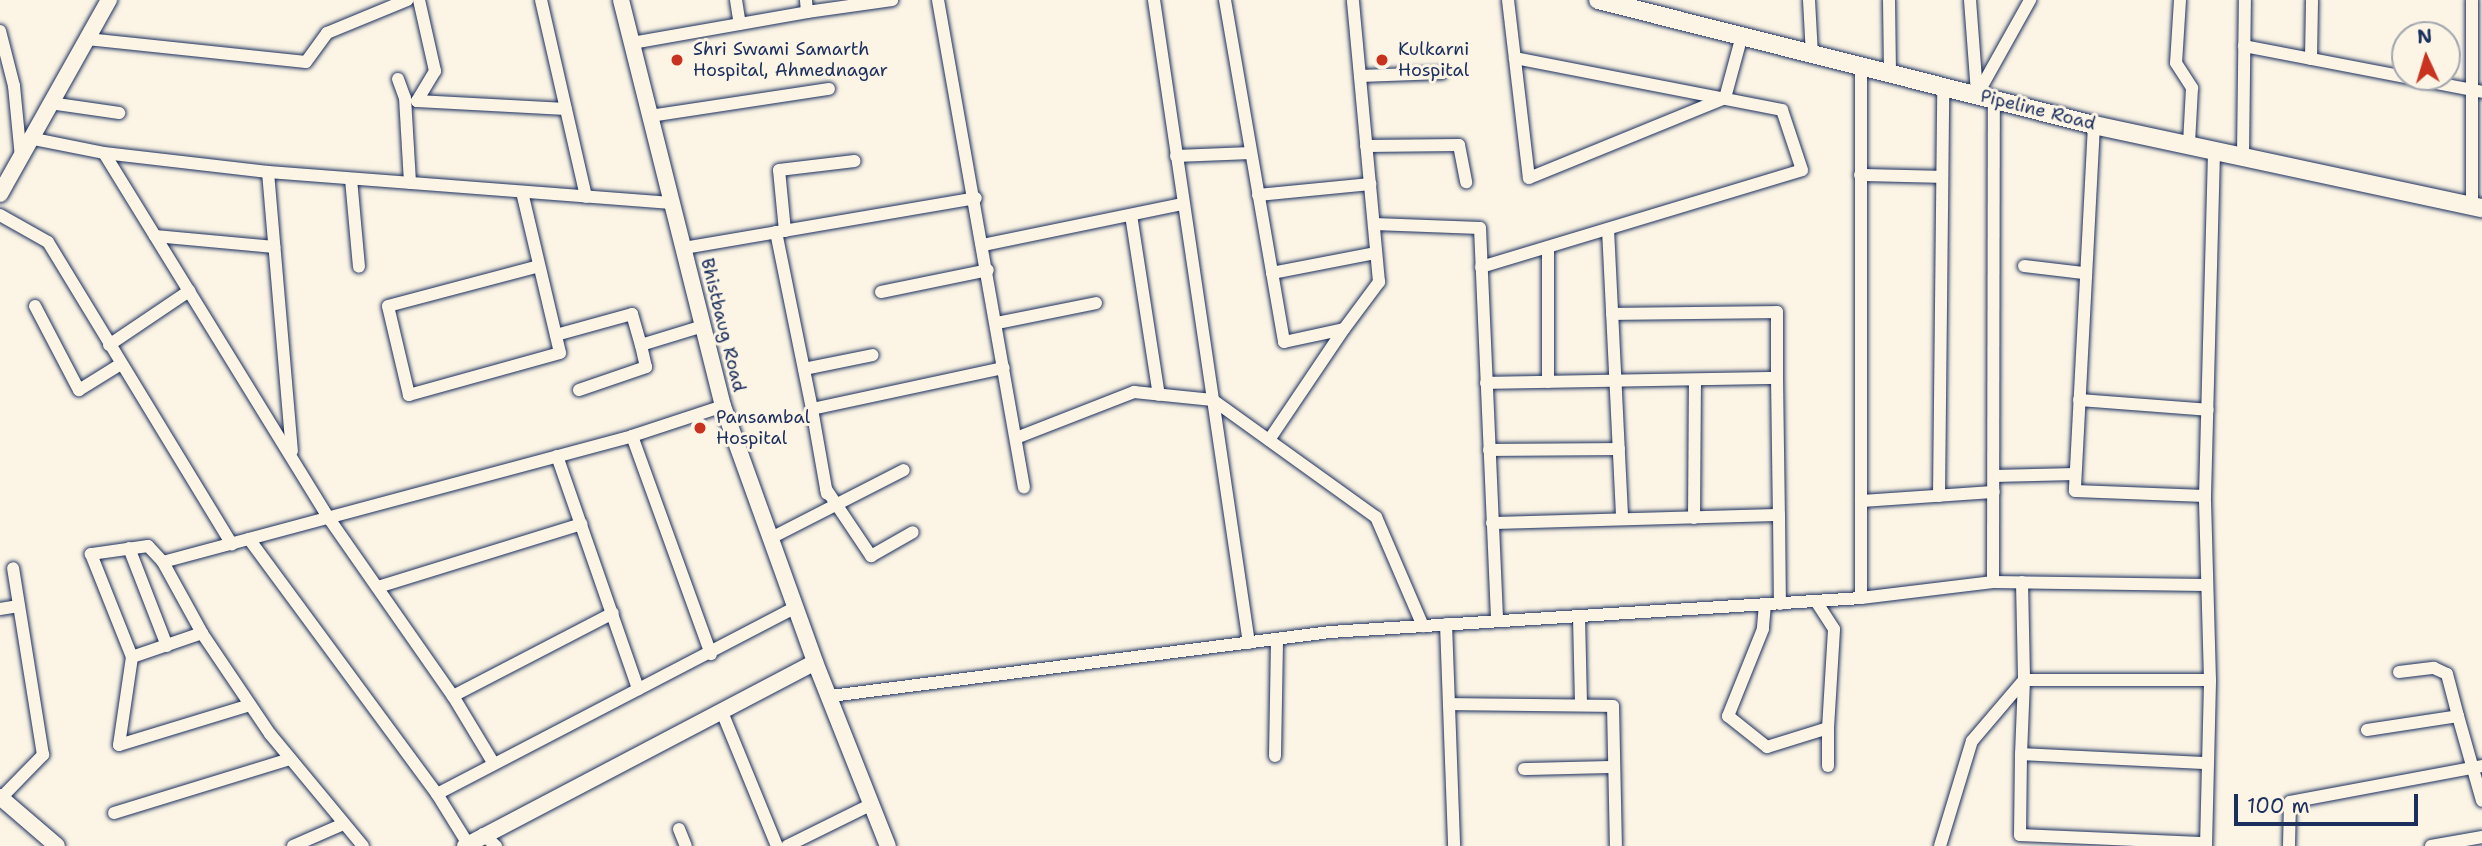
<!DOCTYPE html>
<html>
<head>
<meta charset="utf-8">
<style>
  body { margin:0 }
  #map { position:relative; width:2482px; height:846px; overflow:hidden; background:#fcf5e5; font-family:"Shantell Sans",sans-serif }
  div>[style] { position:absolute }
  [style*='--x'] { left:calc(var(--x)*1px); top:calc(var(--y)*1px); width:calc(var(--w)*1px); rotate:calc(var(--a)*1deg) }
  .roads { filter:drop-shadow(0 0 2px #1b2f5e) drop-shadow(0 0 2px #1b2f5e) }
  .minor>* { height:12px; margin:-6px; padding:0 6px; transform-origin:6px; border-radius:6px; background:#fcf5e5 }
  .tertiary>* { height:16px; margin:-8px; padding:0 8px; transform-origin:8px; border-radius:8px; background:#fcf5e5 }
  .secondary>* { height:18px; margin:-9px; padding:0 9px; transform-origin:9px; border-radius:9px; background:#fcf5e5 }
  .dots>* { width:19px; height:19px; translate:-50% -50%; box-sizing:border-box; border:4px solid #fcf5e5; border-radius:50% }
  span { translate:-50% -50%; white-space:nowrap; text-align:center; line-height:1.15; -webkit-text-stroke:6px #fcf5e5; paint-order:stroke }
  .poi-label { font-size:18px; color:#1b2f5e }
  .left { translate:0 -50%; text-align:left }
  .street-label { font-size:18px; color:#1b2f5e }
  .north { position:absolute; left:2391px; top:21px; width:70px; height:70px; box-sizing:border-box; background:#fcf5e5; border:2px solid #a2a6af; border-radius:50%; rotate:356deg; font-size:19px; font-weight:700; line-height:28px; text-align:center; color:#1b2f5e }
  .north::after { content:''; display:block; margin:auto; width:24px; height:32px; background:#c8321e; clip-path:polygon(50% 0,100% 100%,50% 72%,0 100%) }
  .scale { position:absolute; left:2234px; top:794px; width:184px; height:32px; box-sizing:border-box; border:4px solid #1b2f5e; border-top:0; padding-left:9px; font-size:21px; line-height:24px; white-space:nowrap; color:#1b2f5e; -webkit-text-stroke:5px #fcf5e5; paint-order:stroke }
</style>
</head>
<body>
<div id="map">
  <div class="roads">
    <div class="minor">
      <div style="--x:419;--y:0;--w:73;--a:77.3"></div>
      <div style="--x:435;--y:71;--w:35;--a:121"></div>
      <div style="--x:417;--y:101;--w:149;--a:3.1"></div>
      <div style="--x:541;--y:0;--w:202;--a:77.1"></div>
      <div style="--x:736;--y:0;--w:24;--a:81"></div>
      <div style="--x:938;--y:0;--w:495;--a:80"></div>
      <div style="--x:1154;--y:0;--w:650;--a:81.6"></div>
      <div style="--x:1225;--y:0;--w:347;--a:80.2"></div>
      <div style="--x:1284;--y:342;--w:61;--a:-12.2"></div>
      <div style="--x:1344;--y:329;--w:59;--a:-53.3"></div>
      <div style="--x:1379;--y:282;--w:283;--a:-95.3"></div>
      <div style="--x:1508;--y:0;--w:179;--a:83.3"></div>
      <div style="--x:1529;--y:178;--w:212;--a:-22.2"></div>
      <div style="--x:1725;--y:98;--w:61;--a:-74.8"></div>
      <div style="--x:1809;--y:0;--w:56;--a:86.9"></div>
      <div style="--x:1889;--y:0;--w:73;--a:89.2"></div>
      <div style="--x:1970;--y:0;--w:94;--a:85.7"></div>
      <div style="--x:2180;--y:0;--w:63;--a:93.6"></div>
      <div style="--x:2176;--y:63;--w:30;--a:57"></div>
      <div style="--x:2192;--y:88;--w:56;--a:93.1"></div>
      <div style="--x:807;--y:12;--w:86;--a:-8"></div>
      <div style="--x:0;--y:31;--w:57;--a:75.7"></div>
      <div style="--x:14;--y:86;--w:71;--a:84.4"></div>
      <div style="--x:87;--y:39;--w:220;--a:6"></div>
      <div style="--x:306;--y:62;--w:36;--a:-54"></div>
      <div style="--x:327;--y:33;--w:87;--a:-22.4"></div>
      <div style="--x:632;--y:43;--w:178;--a:-10"></div>
      <div style="--x:807;--y:12;--w:12;--a:-95"></div>
      <div style="--x:2244;--y:46;--w:242;--a:10.9"></div>
      <div style="--x:2311;--y:59;--w:59;--a:-89"></div>
      <div style="--x:1861;--y:67;--w:531;--a:90"></div>
      <div style="--x:1360;--y:76;--w:82;--a:-2.1"></div>
      <div style="--x:398;--y:79;--w:20;--a:70"></div>
      <div style="--x:405;--y:98;--w:85;--a:86.6"></div>
      <div style="--x:1977;--y:95;--w:109;--a:-60.8"></div>
      <div style="--x:50;--y:103;--w:70;--a:8.2"></div>
      <div style="--x:650;--y:116;--w:181;--a:-8.6"></div>
      <div style="--x:2094;--y:125;--w:366;--a:93"></div>
      <div style="--x:2075;--y:491;--w:130;--a:2.2"></div>
      <div style="--x:29;--y:138;--w:76;--a:11.3"></div>
      <div style="--x:104;--y:153;--w:165;--a:6.6"></div>
      <div style="--x:268;--y:172;--w:405;--a:4.4"></div>
      <div style="--x:1366;--y:146;--w:93;--a:-0.6"></div>
      <div style="--x:1459;--y:145;--w:38;--a:79"></div>
      <div style="--x:104;--y:153;--w:427;--a:58.4"></div>
      <div style="--x:328;--y:517;--w:218;--a:55.1"></div>
      <div style="--x:453;--y:696;--w:79;--a:58.9"></div>
      <div style="--x:2243;--y:155;--w:155;--a:-89.3"></div>
      <div style="--x:1176;--y:156;--w:75;--a:-2.3"></div>
      <div style="--x:268;--y:172;--w:280;--a:85.1"></div>
      <div style="--x:1860;--y:175;--w:80;--a:1.4"></div>
      <div style="--x:351;--y:179;--w:88;--a:84.8"></div>
      <div style="--x:522;--y:192;--w:165;--a:76.7"></div>
      <div style="--x:560;--y:353;--w:157;--a:164.5"></div>
      <div style="--x:409;--y:395;--w:91;--a:-103.3"></div>
      <div style="--x:388;--y:306;--w:156;--a:-14.8"></div>
      <div style="--x:1258;--y:195;--w:113;--a:-5.6"></div>
      <div style="--x:2472;--y:205;--w:205;--a:-90"></div>
      <div style="--x:0;--y:215;--w:55;--a:29.4"></div>
      <div style="--x:48;--y:242;--w:354;--a:58.7"></div>
      <div style="--x:1131;--y:215;--w:182;--a:81.2"></div>
      <div style="--x:1374;--y:224;--w:106;--a:2.2"></div>
      <div style="--x:1480;--y:228;--w:393;--a:87.5"></div>
      <div style="--x:1608;--y:229;--w:290;--a:87.2"></div>
      <div style="--x:785;--y:231;--w:61;--a:-95.6"></div>
      <div style="--x:779;--y:170;--w:76;--a:-6.8"></div>
      <div style="--x:776;--y:232;--w:181;--a:78.5"></div>
      <div style="--x:812;--y:409;--w:196;--a:-12.1"></div>
      <div style="--x:155;--y:236;--w:120;--a:5.3"></div>
      <div style="--x:983;--y:245;--w:204;--a:-11.6"></div>
      <div style="--x:1548;--y:247;--w:135;--a:90"></div>
      <div style="--x:684;--y:248;--w:296;--a:-9.7"></div>
      <div style="--x:2024;--y:266;--w:60;--a:6.7"></div>
      <div style="--x:1481;--y:267;--w:335;--a:-16.8"></div>
      <div style="--x:1802;--y:170;--w:63;--a:-108.4"></div>
      <div style="--x:1782;--y:110;--w:272;--a:-169"></div>
      <div style="--x:1272;--y:273;--w:106;--a:-10.9"></div>
      <div style="--x:881;--y:292;--w:109;--a:-11.6"></div>
      <div style="--x:35;--y:306;--w:95;--a:62.4"></div>
      <div style="--x:79;--y:390;--w:49;--a:-31.8"></div>
      <div style="--x:1612;--y:314;--w:165;--a:-0.7"></div>
      <div style="--x:1777;--y:312;--w:66;--a:90"></div>
      <div style="--x:997;--y:323;--w:101;--a:-11.4"></div>
      <div style="--x:556;--y:335;--w:79;--a:-15.4"></div>
      <div style="--x:632;--y:314;--w:32;--a:74"></div>
      <div style="--x:641;--y:345;--w:65;--a:-17"></div>
      <div style="--x:109;--y:345;--w:97;--a:-34"></div>
      <div style="--x:804;--y:369;--w:70;--a:-11.5"></div>
      <div style="--x:1486;--y:383;--w:291;--a:-1"></div>
      <div style="--x:1777;--y:378;--w:137;--a:89.2"></div>
      <div style="--x:579;--y:390;--w:71;--a:-18.9"></div>
      <div style="--x:646;--y:367;--w:23;--a:-103"></div>
      <div style="--x:2079;--y:400;--w:129;--a:4.4"></div>
      <div style="--x:812;--y:409;--w:86;--a:80"></div>
      <div style="--x:632;--y:436;--w:232;--a:70.1"></div>
      <div style="--x:1016;--y:438;--w:127;--a:-21.3"></div>
      <div style="--x:1134;--y:392;--w:79;--a:5.8"></div>
      <div style="--x:1213;--y:400;--w:201;--a:35.7"></div>
      <div style="--x:1376;--y:517;--w:119;--a:66.7"></div>
      <div style="--x:1269;--y:440;--w:134;--a:-56"></div>
      <div style="--x:1489;--y:450;--w:130;--a:-0.4"></div>
      <div style="--x:557;--y:456;--w:247;--a:70.8"></div>
      <div style="--x:1994;--y:476;--w:81;--a:-1.4"></div>
      <div style="--x:826;--y:489;--w:81;--a:56.1"></div>
      <div style="--x:871;--y:556;--w:48;--a:-29.7"></div>
      <div style="--x:1939;--y:496;--w:410;--a:-89.4"></div>
      <div style="--x:1861;--y:501;--w:133;--a:-3.9"></div>
      <div style="--x:1694;--y:518;--w:138;--a:-89.6"></div>
      <div style="--x:1492;--y:523;--w:287;--a:-1.6"></div>
      <div style="--x:1779;--y:515;--w:89;--a:89.4"></div>
      <div style="--x:771;--y:538;--w:149;--a:-27.1"></div>
      <div style="--x:249;--y:539;--w:317;--a:53.6"></div>
      <div style="--x:437;--y:794;--w:59;--a:58.2"></div>
      <div style="--x:129;--y:548;--w:105;--a:68.8"></div>
      <div style="--x:163;--y:562;--w:22;--a:-133"></div>
      <div style="--x:148;--y:546;--w:58;--a:172"></div>
      <div style="--x:91;--y:554;--w:111;--a:68.3"></div>
      <div style="--x:132;--y:657;--w:89;--a:98.4"></div>
      <div style="--x:119;--y:745;--w:137;--a:-17"></div>
      <div style="--x:1993;--y:582;--w:484;--a:-89.9"></div>
      <div style="--x:2022;--y:582;--w:98;--a:88.8"></div>
      <div style="--x:2024;--y:680;--w:186;--a:0"></div>
      <div style="--x:378;--y:587;--w:213;--a:-17.2"></div>
      <div style="--x:1765;--y:604;--w:25;--a:95"></div>
      <div style="--x:1763;--y:629;--w:94;--a:111.9"></div>
      <div style="--x:1728;--y:716;--w:50;--a:38.5"></div>
      <div style="--x:1767;--y:747;--w:64;--a:-17.3"></div>
      <div style="--x:1828;--y:728;--w:99;--a:-86.5"></div>
      <div style="--x:1834;--y:629;--w:33;--a:-123"></div>
      <div style="--x:0;--y:609;--w:19;--a:-9"></div>
      <div style="--x:1579;--y:616;--w:89;--a:88.7"></div>
      <div style="--x:1446;--y:624;--w:222;--a:87.9"></div>
      <div style="--x:132;--y:657;--w:74;--a:-18.9"></div>
      <div style="--x:2399;--y:672;--w:35;--a:-7"></div>
      <div style="--x:2434;--y:668;--w:14;--a:25"></div>
      <div style="--x:2447;--y:674;--w:43;--a:75.3"></div>
      <div style="--x:453;--y:696;--w:180;--a:-27.4"></div>
      <div style="--x:831;--y:696;--w:503;--a:-7.31"></div>
      <div style="--x:1330;--y:632;--w:532;--a:-3.66"></div>
      <div style="--x:1861;--y:598;--w:133;--a:-6.9"></div>
      <div style="--x:1993;--y:582;--w:212;--a:0.8"></div>
      <div style="--x:1449;--y:704;--w:164;--a:0.7"></div>
      <div style="--x:1613;--y:706;--w:140;--a:88.8"></div>
      <div style="--x:722;--y:712;--w:145;--a:67.7"></div>
      <div style="--x:2367;--y:730;--w:92;--a:-8.7"></div>
      <div style="--x:2458;--y:716;--w:88;--a:74.2"></div>
      <div style="--x:2021;--y:754;--w:81;--a:90.7"></div>
      <div style="--x:2020;--y:835;--w:186;--a:2.5"></div>
      <div style="--x:1275;--y:756;--w:117;--a:-89"></div>
      <div style="--x:1828;--y:766;--w:38;--a:-90"></div>
      <div style="--x:1524;--y:769;--w:90;--a:-1.3"></div>
      <div style="--x:437;--y:794;--w:403;--a:-27.5"></div>
      <div style="--x:0;--y:799;--w:62;--a:-45.7"></div>
      <div style="--x:43;--y:755;--w:189;--a:-99.1"></div>
      <div style="--x:114;--y:813;--w:184;--a:-17.1"></div>
      <div style="--x:679;--y:829;--w:18;--a:68"></div>
      <div style="--x:483;--y:834;--w:18;--a:43"></div>
      <div style="--x:293;--y:846;--w:55;--a:-23.7"></div>
      <div style="--x:363;--y:846;--w:146;--a:-129.7"></div>
      <div style="--x:270;--y:734;--w:122;--a:-124"></div>
      <div style="--x:202;--y:633;--w:81;--a:-118.8"></div>
      <div style="--x:163;--y:562;--w:486;--a:-15"></div>
      <div style="--x:632;--y:436;--w:96;--a:-18.2"></div>
      <div style="--x:787;--y:846;--w:95;--a:-26.3"></div>
      <div style="--x:1940;--y:846;--w:110;--a:-73.1"></div>
      <div style="--x:1972;--y:741;--w:80;--a:-49.6"></div>
      <div style="--x:2024;--y:680;--w:74;--a:92.3"></div>
      <div style="--x:2021;--y:754;--w:187;--a:2.8"></div>
      <div style="--x:2206;--y:846;--w:166;--a:-88.6"></div>
      <div style="--x:2210;--y:680;--w:184;--a:-91.6"></div>
      <div style="--x:2205;--y:496;--w:347;--a:-88.5"></div>
      <div style="--x:2289;--y:846;--w:44;--a:-88.7"></div>
      <div style="--x:2290;--y:802;--w:195;--a:-10.6"></div>
      <div style="--x:2431;--y:846;--w:52;--a:-10"></div>
    </div>
    <div class="tertiary">
      <div style="--x:621;--y:0;--w:419;--a:75.9"></div>
      <div style="--x:723;--y:406;--w:272;--a:70.2"></div>
      <div style="--x:815;--y:662;--w:198;--a:68.4"></div>
      <div style="--x:0;--y:194;--w:223;--a:-60.7"></div>
      <div style="--x:0;--y:797;--w:75;--a:40.7"></div>
      <div style="--x:465;--y:846;--w:395;--a:-27.7"></div>
    </div>
    <div class="secondary">
      <div style="--x:1598;--y:0;--w:512;--a:14.14"></div>
      <div style="--x:2094;--y:125;--w:397;--a:12.1"></div>
    </div>
  </div>
  <div class="dots">
    <div style="left:677px;top:60px;background:#c8321e"></div>
    <div style="left:1382px;top:60px;background:#c8321e"></div>
    <div style="left:700px;top:428px;background:#c8321e"></div>
  </div>
  <div class="poi-label">
    <span class="left" style="left:693px;top:60px">Shri Swami Samarth<br>Hospital, Ahmednagar</span>
    <span class="left" style="left:1398px;top:60px">Kulkarni<br>Hospital</span>
    <span class="left" style="left:716px;top:428px">Pansambal<br>Hospital</span>
  </div>
  <div class="street-label">
    <span style="left:2038px;top:110px;rotate:14deg">Pipeline Road</span>
    <span style="left:723px;top:325px;rotate:76deg">Bhistbaug Road</span>
  </div>
  <div class="north">N</div>
  <div class="scale">100 m</div>
</div>
</body>
</html>
